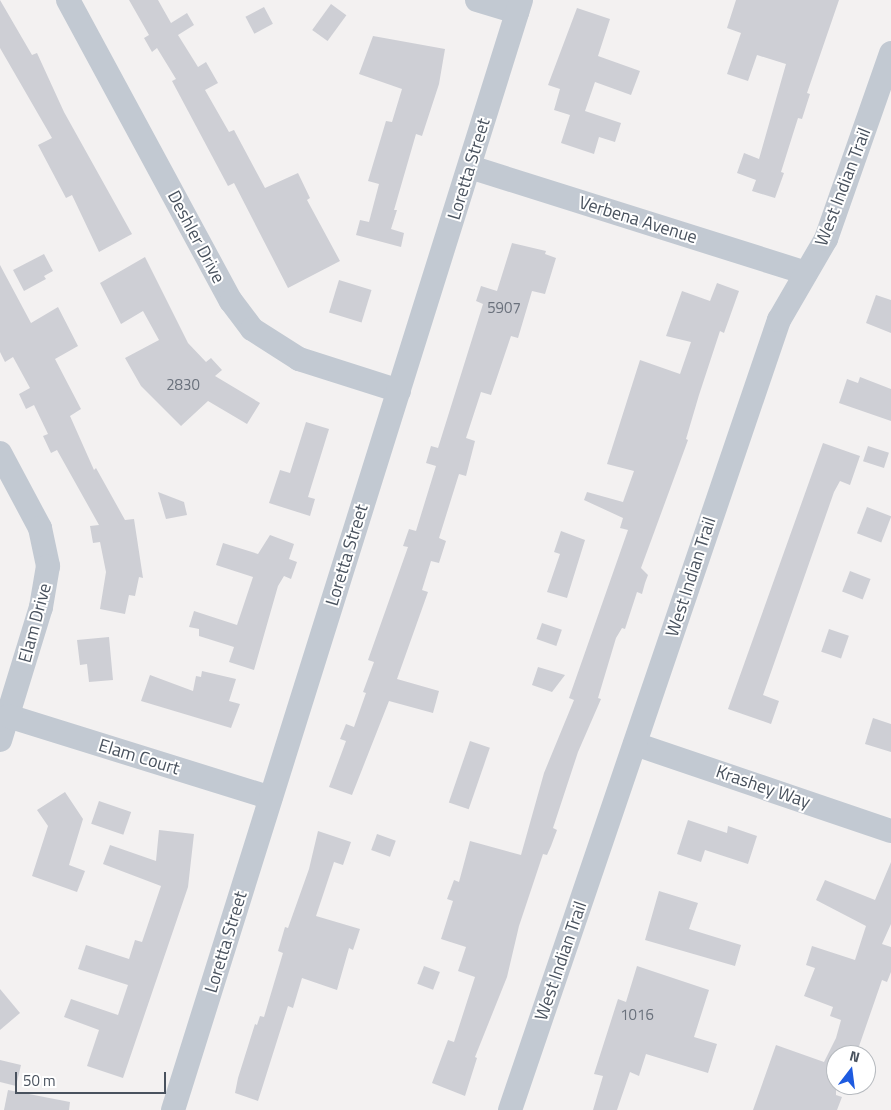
<!DOCTYPE html>
<html>
<head>
<meta charset="utf-8">
<style>
  body { margin:0 }
  #map { position:relative; width:891px; height:1110px; overflow:hidden; background:#f3f1f1; font-family:"Titillium Web",sans-serif }
  div>[style] { position:absolute }
  [style*='--x'] { left:calc(var(--x)*1px); top:calc(var(--y)*1px); width:calc(var(--w)*1px); rotate:calc(var(--a)*1deg) }
  .building>* { inset:0; background:#cecfd5; transform-origin:0 0 }
  .minor>* { height:24px; margin:-12px; padding:0 12px; transform-origin:12px; border-radius:12px; background:#c2c9d2 }
  span { translate:-50% -50%; white-space:nowrap; text-align:center; line-height:1.15; -webkit-text-stroke:4px #fff; paint-order:stroke }
  .number-label { font-size:15px; color:#6a717c }
  .number-label span { -webkit-text-stroke-width:0 }
  .street-label { font-size:18px; color:#49525e }
  .north { position:absolute; left:826px; top:1045px; width:50px; height:50px; box-sizing:border-box; background:#fff; border:1px solid #b6babf; border-radius:50%; rotate:15deg; font-size:14px; font-weight:700; line-height:20px; text-align:center; color:#49525e }
  .north::after { content:''; display:block; margin:auto; width:18px; height:22px; background:#1e5be0; clip-path:polygon(50% 0,100% 100%,50% 72%,0 100%) }
  .scale { position:absolute; left:15px; top:1072px; width:151px; height:22px; box-sizing:border-box; border:2px solid #49525e; border-top:0; padding-left:6px; font-size:15px; line-height:18px; white-space:nowrap; color:#49525e; -webkit-text-stroke:4px #fff; paint-order:stroke }
</style>
</head>
<body>
<div id="map">
  <div class="building">
    <div style="clip-path:polygon(0 0,32px 55px,37px 53px,64px 112px,132px 234px,99px 252px,72px 195px,66px 198px,38px 145px,52px 138px,0 48px)"></div>
    <div style="clip-path:polygon(129px 0,158px 0,171px 23px,187px 13px,194px 25px,178px 35px,198px 67px,206px 62px,218px 83px,205px 90px,229px 132px,234px 130px,265px 188px,298px 173px,310px 198px,307px 200px,340px 261px,288px 288px,234px 183px,228px 186px,172px 81px,176px 79px,157px 48px,152px 52px,144px 38px,149px 35px)"></div>
    <div style="clip-path:polygon(736px 0,839px 0,807px 93px,810px 94px,802px 119px,798px 118px,781px 172px,784px 173px,775px 198px,752px 191px,756px 180px,737px 173px,744px 153px,759px 159px,786px 64px,757px 55px,748px 81px,727px 74px,741px 33px,727px 28px)"></div>
    <div style="left:331px;top:4px;width:19px;height:32px;rotate:36deg"></div>
    <div style="left:264px;top:7px;width:19px;height:21px;rotate:62deg"></div>
    <div style="clip-path:polygon(577px 8px,610px 19px,598px 56px,640px 71px,631px 95px,595px 82px,585px 111px,621px 123px,615px 142px,599px 137px,594px 154px,561px 143px,570px 115px,554px 110px,560px 89px,548px 85px)"></div>
    <div style="clip-path:polygon(373px 36px,445px 49px,439px 84px,422px 136px,416px 134px,394px 210px,397px 210px,391px 229px,404px 233px,401px 247px,356px 235px,360px 220px,369px 222px,379px 184px,368px 181px,386px 121px,392px 122px,402px 89px,359px 74px)"></div>
    <div style="clip-path:polygon(512px 243px,546px 251px,545px 254px,556px 258px,545px 294px,532px 291px,518px 338px,511px 336px,491px 395px,481px 392px,466px 438px,475px 441px,466px 476px,459px 474px,439px 538px,446px 541px,439px 563px,431px 561px,422px 590px,428px 592px,397px 679px,439px 691px,433px 713px,389px 701px,352px 795px,329px 787px,346px 741px,340px 739px,346px 724px,354px 727px,366px 693px,363px 692px,374px 662px,368px 660px,408px 547px,403px 546px,409px 529px,416px 531px,436px 466px,426px 463px,431px 446px,438px 448px,483px 304px,476px 301px,481px 286px,497px 291px)"></div>
    <div style="clip-path:polygon(44px 254px,53px 271px,44px 276px,46px 279px,24px 291px,13px 270px)"></div>
    <div style="clip-path:polygon(145px 257px,188px 343px,206px 362px,211px 358px,222px 370px,215px 376px,260px 403px,247px 424px,208px 401px,181px 426px,141px 386px,125px 358px,159px 340px,143px 311px,121px 324px,100px 283px)"></div>
    <div style="clip-path:polygon(0 265px,31px 323px,58px 307px,78px 346px,55px 359px,81px 409px,70px 416px,94px 470px,96px 468px,125px 520px,134px 519px,143px 578px,139px 577px,135px 596px,129px 595px,125px 614px,100px 609px,106px 572px,100px 542px,93px 543px,90px 526px,99px 525px,57px 450px,51px 453px,43px 436px,48px 434px,34px 405px,26px 409px,19px 394px,30px 388px,13px 357px,5px 362px,0 352px)"></div>
    <div style="left:339px;top:280px;width:34px;height:34px;rotate:17deg"></div>
    <div style="clip-path:polygon(717px 283px,739px 291px,724px 333px,720px 331px,699px 395px,686px 439px,688px 440px,641px 568px,648px 575px,645px 583px,642px 594px,637px 592px,625px 629px,622px 628px,616px 638px,598px 698px,601px 699px,578px 752px,553px 828px,557px 830px,551px 846px,547px 855px,543px 854px,519px 926px,507px 977px,475px 1057px,477px 1058px,465px 1096px,432px 1083px,448px 1040px,454px 1042px,475px 977px,458px 971px,466px 947px,441px 939px,453px 901px,447px 899px,454px 880px,459px 882px,470px 841px,521px 855px,544px 773px,574px 700px,569px 698px,628px 530px,620px 528px,623px 518px,584px 500px,587px 492px,623px 502px,634px 471px,607px 464px,640px 360px,680px 374px,691px 342px,666px 336px,682px 291px,710px 301px)"></div>
    <div style="clip-path:polygon(876px 295px,891px 300px,891px 333px,866px 323px)"></div>
    <div style="clip-path:polygon(860px 377px,891px 389px,891px 421px,839px 403px,847px 379px,858px 383px)"></div>
    <div style="clip-path:polygon(306px 422px,329px 429px,308px 497px,315px 499px,310px 516px,269px 503px,280px 470px,290px 473px)"></div>
    <div style="clip-path:polygon(823px 443px,860px 456px,850px 485px,840px 481px,834px 492px,763px 695px,779px 701px,771px 724px,728px 709px)"></div>
    <div style="left:868px;top:446px;width:22px;height:16px;rotate:18deg"></div>
    <div style="clip-path:polygon(158px 492px,184px 502px,187px 515px,166px 519px)"></div>
    <div style="left:867px;top:507px;width:26px;height:28px;rotate:21deg"></div>
    <div style="clip-path:polygon(561px 531px,585px 540px,567px 598px,547px 592px,560px 554px,554px 552px)"></div>
    <div style="clip-path:polygon(270px 535px,294px 544px,289px 559px,297px 562px,291px 579px,284px 576px,278px 586px,254px 670px,229px 662px,234px 647px,199px 636px,199px 629px,189px 627px,194px 611px,237px 625px,253px 577px,216px 565px,223px 543px,258px 554px)"></div>
    <div style="left:850px;top:571px;width:22px;height:22px;rotate:21deg"></div>
    <div style="left:542px;top:623px;width:21px;height:17px;rotate:19deg"></div>
    <div style="left:829px;top:629px;width:21px;height:24px;rotate:19deg"></div>
    <div style="clip-path:polygon(109px 637px,113px 680px,89px 682px,87px 664px,80px 665px,77px 640px)"></div>
    <div style="clip-path:polygon(538px 667px,565px 675px,552px 692px,532px 685px)"></div>
    <div style="clip-path:polygon(202px 671px,236px 679px,229px 701px,240px 704px,231px 728px,141px 701px,150px 675px,193px 691px,196px 676px,201px 677px)"></div>
    <div style="clip-path:polygon(873px 718px,891px 724px,891px 752px,865px 744px)"></div>
    <div style="left:470px;top:741px;width:21px;height:65px;rotate:19deg"></div>
    <div style="clip-path:polygon(65px 792px,83px 819px,69px 865px,85px 871px,77px 892px,32px 876px,48px 826px,37px 810px)"></div>
    <div style="left:99px;top:801px;width:34px;height:24px;rotate:19deg"></div>
    <div style="clip-path:polygon(688px 820px,727px 833px,728px 826px,757px 836px,748px 864px,705px 850px,701px 862px,677px 854px)"></div>
    <div style="clip-path:polygon(159px 830px,194px 834px,188px 887px,123px 1078px,87px 1066px,99px 1030px,64px 1017px,71px 999px,118px 1015px,128px 985px,78px 969px,86px 945px,129px 959px,135px 940px,142px 942px,161px 886px,103px 864px,110px 845px,156px 861px)"></div>
    <div style="clip-path:polygon(318px 831px,351px 842px,343px 865px,334px 862px,316px 916px,360px 929px,353px 950px,349px 948px,337px 990px,302px 978px,293px 1008px,288px 1006px,258px 1101px,235px 1093px,238px 1078px,255px 1024px,257px 1025px,260px 1016px,264px 1017px,283px 953px,278px 951px,285px 927px,288px 928px,309px 869px)"></div>
    <div style="left:377px;top:834px;width:20px;height:17px;rotate:20deg"></div>
    <div style="clip-path:polygon(891px 862px,891px 924px,882px 944px,891px 947px,891px 972px,887px 982px,882px 980px,856px 1055px,836px 1055px,836px 1095px,842px 1097px,837px 1110px,753px 1110px,776px 1045px,824px 1062px,836px 1038px,841px 1020px,830px 1016px,833px 1007px,804px 996px,815px 968px,806px 965px,812px 946px,855px 960px,866px 926px,816px 900px,825px 880px,875px 900px)"></div>
    <div style="clip-path:polygon(659px 891px,698px 903px,689px 929px,741px 945px,735px 966px,645px 940px)"></div>
    <div style="left:424px;top:966px;width:17px;height:19px;rotate:21deg"></div>
    <div style="clip-path:polygon(637px 966px,709px 990px,694px 1037px,717px 1044px,708px 1073px,646px 1054px,639px 1076px,630px 1072px,617px 1110px,593px 1110px,603px 1076px,594px 1074px,618px 999px,626px 1002px)"></div>
    <div style="clip-path:polygon(0 989px,20px 1013px,0 1030px)"></div>
    <div style="clip-path:polygon(0 1060px,21px 1065px,16px 1086px,0 1082px)"></div>
    <div style="clip-path:polygon(8px 1090px,70px 1102px,69px 1110px,4px 1110px)"></div>
  </div>
  <div class="minor">
    <div style="--x:68;--y:0;--w:342;--a:61.6"></div>
    <div style="--x:231;--y:301;--w:35;--a:53"></div>
    <div style="--x:252;--y:329;--w:56;--a:32.6"></div>
    <div style="--x:299;--y:359;--w:105;--a:17.7"></div>
    <div style="--x:477;--y:0;--w:42;--a:16.7"></div>
    <div style="--x:470;--y:167;--w:352;--a:17.5"></div>
    <div style="--x:0;--y:453;--w:85;--a:61.9"></div>
    <div style="--x:40;--y:528;--w:39;--a:78"></div>
    <div style="--x:48;--y:566;--w:42;--a:99.7"></div>
    <div style="--x:41;--y:607;--w:139;--a:107.1"></div>
    <div style="--x:8;--y:716;--w:275;--a:17.3"></div>
    <div style="--x:635;--y:744;--w:270;--a:18.8"></div>
    <div style="--x:173;--y:1110;--w:1163;--a:-72.59"></div>
    <div style="--x:510;--y:1110;--w:835;--a:-71.2"></div>
    <div style="--x:779;--y:320;--w:94;--a:-59.9"></div>
    <div style="--x:826;--y:239;--w:197;--a:-70.7"></div>
  </div>
  <div class="number-label">
    <span style="left:504px;top:308px">5907</span>
    <span style="left:183px;top:385px">2830</span>
    <span style="left:637px;top:1015px">1016</span>
  </div>
  <div class="street-label">
    <span style="left:469px;top:169px;rotate:-73deg">Loretta Street</span>
    <span style="left:843px;top:187px;rotate:-69deg">West Indian Trail</span>
    <span style="left:638px;top:220px;rotate:17deg">Verbena Avenue</span>
    <span style="left:196px;top:237px;rotate:62deg">Deshler Drive</span>
    <span style="left:347px;top:555px;rotate:-73deg">Loretta Street</span>
    <span style="left:691px;top:577px;rotate:-72deg">West Indian Trail</span>
    <span style="left:35px;top:623px;rotate:-75deg">Elam Drive</span>
    <span style="left:139px;top:757px;rotate:17deg">Elam Court</span>
    <span style="left:763px;top:787px;rotate:19deg">Krashey Way</span>
    <span style="left:226px;top:942px;rotate:-73deg">Loretta Street</span>
    <span style="left:561px;top:961px;rotate:-71deg">West Indian Trail</span>
  </div>
  <div class="north">N</div>
  <div class="scale">50 m</div>
</div>
</body>
</html>
